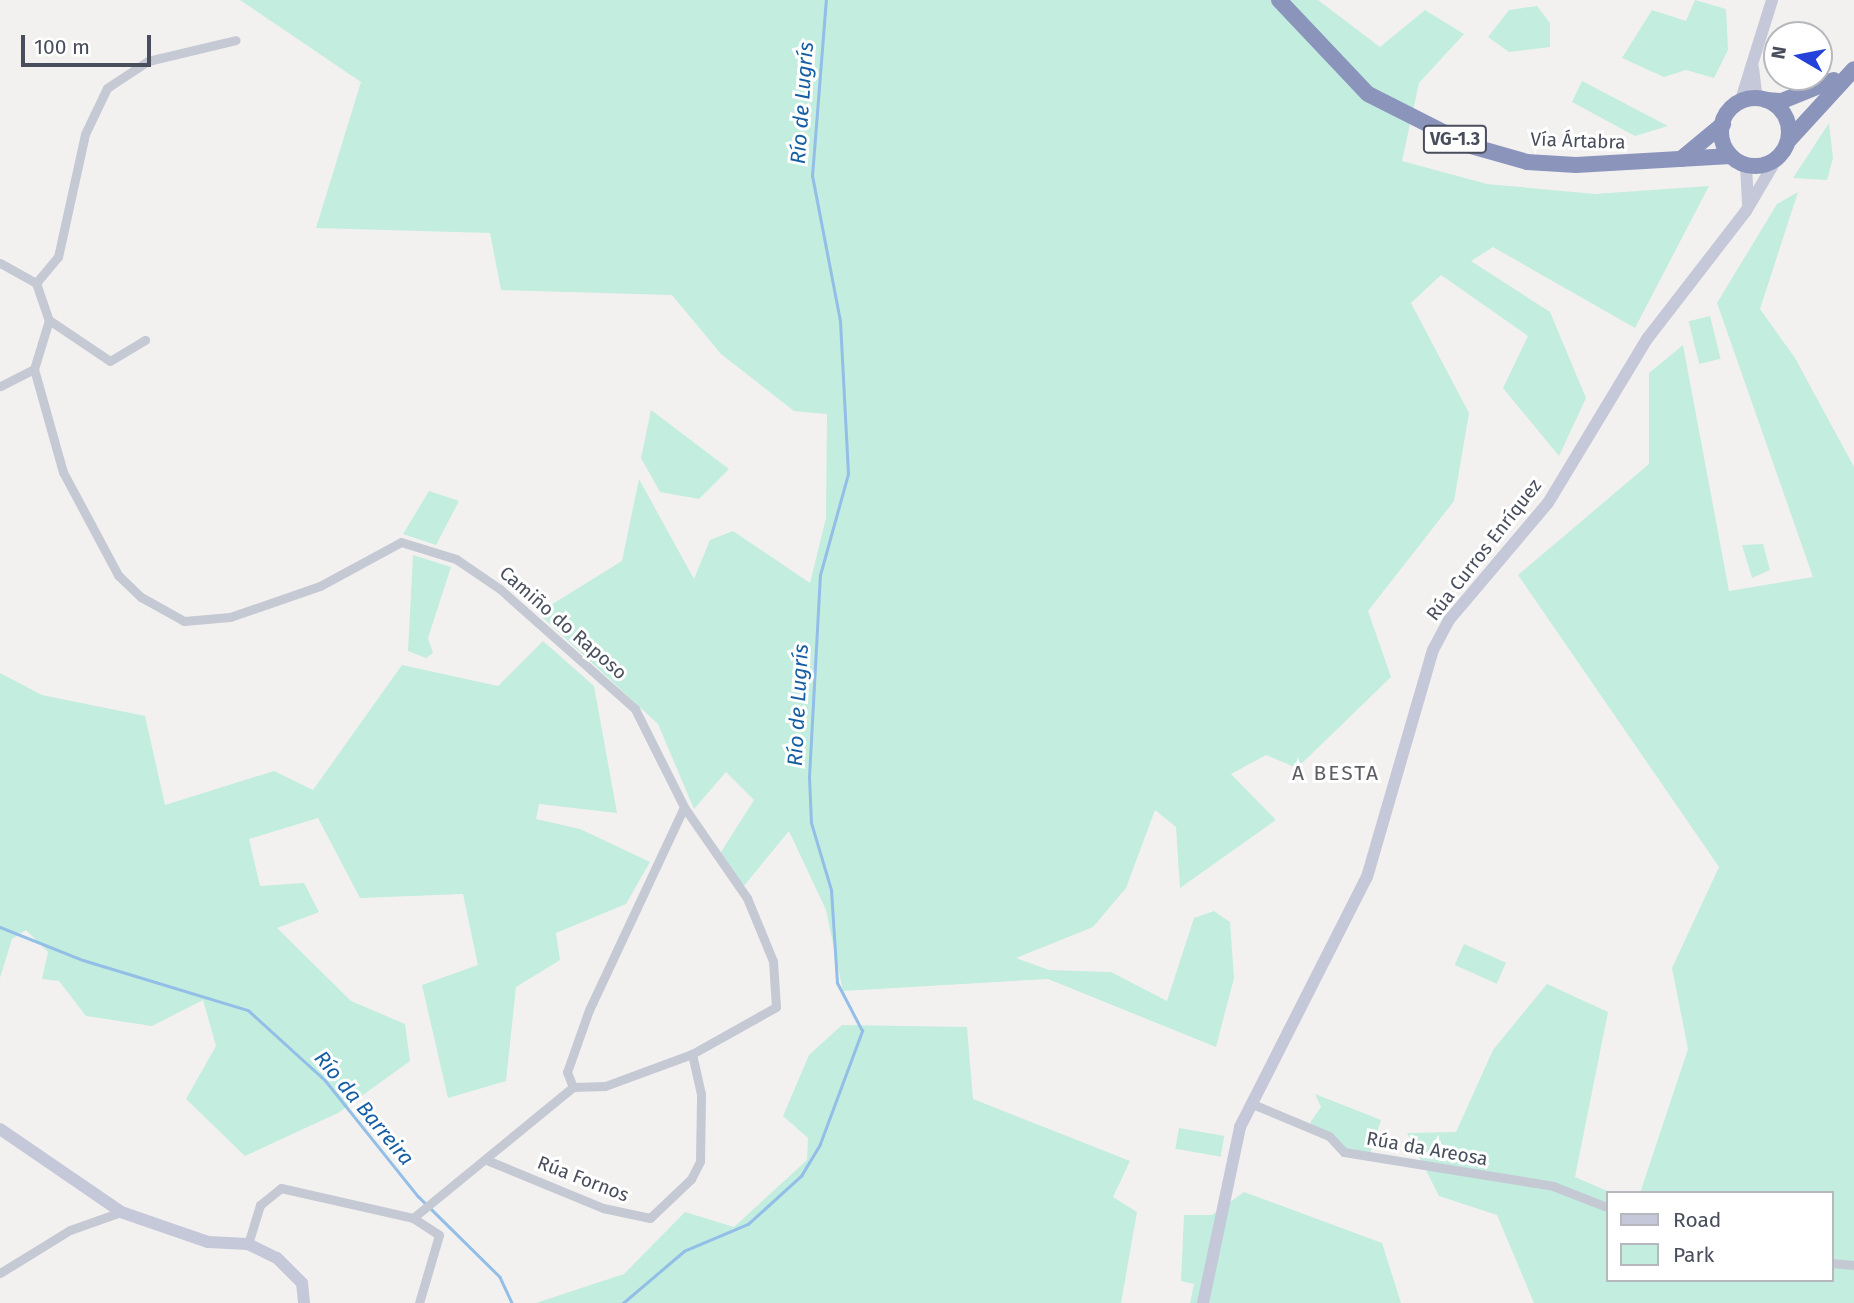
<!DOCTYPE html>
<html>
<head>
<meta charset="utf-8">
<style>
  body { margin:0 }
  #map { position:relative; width:1854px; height:1303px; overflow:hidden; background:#f3f1f0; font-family:"Fira Sans",sans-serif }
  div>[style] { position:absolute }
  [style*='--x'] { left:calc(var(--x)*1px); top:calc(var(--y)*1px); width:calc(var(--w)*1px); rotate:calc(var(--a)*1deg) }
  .green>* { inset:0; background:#c2eddf; transform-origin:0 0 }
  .stream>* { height:2.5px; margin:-1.25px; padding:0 1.25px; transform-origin:1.25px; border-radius:1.25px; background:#92bee7 }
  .street>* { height:9px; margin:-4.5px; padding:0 4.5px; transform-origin:4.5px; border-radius:4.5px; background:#c5c9d4 }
  .secondary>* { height:12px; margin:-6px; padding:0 6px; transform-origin:6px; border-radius:6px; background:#c4c8d8 }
  .highway>* { height:16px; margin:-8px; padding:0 8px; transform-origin:8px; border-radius:8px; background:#8b95bc }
  .highway>.ring { margin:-8px; padding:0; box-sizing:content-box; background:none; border:16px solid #8b95bc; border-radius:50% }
  span { translate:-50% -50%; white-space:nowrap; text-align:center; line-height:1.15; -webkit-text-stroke:6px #fff; paint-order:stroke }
  .shield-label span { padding:2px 5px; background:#fff; border:2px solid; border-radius:5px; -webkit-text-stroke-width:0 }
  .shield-label { font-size:18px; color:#494e5d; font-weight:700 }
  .street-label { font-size:19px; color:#494e5d }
  .water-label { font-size:21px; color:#155ea4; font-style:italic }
  .neighbourhood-label { font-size:21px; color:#5d5e65; letter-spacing:2px }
  .legend { position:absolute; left:1606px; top:1191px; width:228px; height:91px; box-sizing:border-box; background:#fff; border:2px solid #b6b8be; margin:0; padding:9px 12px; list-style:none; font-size:21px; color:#494e5d }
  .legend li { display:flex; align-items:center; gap:14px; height:35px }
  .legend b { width:35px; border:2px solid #b6b8be }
  .north { position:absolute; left:1763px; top:21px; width:70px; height:70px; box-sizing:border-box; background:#fff; border:2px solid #b6b8be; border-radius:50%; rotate:280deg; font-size:19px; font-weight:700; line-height:28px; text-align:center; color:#494e5d }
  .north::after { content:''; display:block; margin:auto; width:24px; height:32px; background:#2441d9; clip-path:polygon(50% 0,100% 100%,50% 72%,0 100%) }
  .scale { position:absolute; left:21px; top:35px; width:130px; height:32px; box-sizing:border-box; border:4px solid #494e5d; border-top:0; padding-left:9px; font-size:21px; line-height:24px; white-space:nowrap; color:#494e5d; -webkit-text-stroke:5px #fff; paint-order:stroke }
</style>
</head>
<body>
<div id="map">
  <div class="green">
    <div style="clip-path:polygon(240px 0,1318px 0,1380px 47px,1425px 10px,1464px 34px,1419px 83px,1402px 161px,1487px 184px,1595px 194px,1709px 186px,1635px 328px,1493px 247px,1471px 261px,1550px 312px,1586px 398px,1559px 456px,1503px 388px,1528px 336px,1441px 275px,1411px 303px,1469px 413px,1454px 501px,1368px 611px,1391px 677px,1297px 768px,1266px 755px,1231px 774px,1276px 820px,1180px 888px,1176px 827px,1155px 810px,1126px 888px,1093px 927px,1016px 958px,1049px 970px,1111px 972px,1167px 1001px,1194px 918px,1214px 911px,1230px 922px,1234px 978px,1216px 1047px,1048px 979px,843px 991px,826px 910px,789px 831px,743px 887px,721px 852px,754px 800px,726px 772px,694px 809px,658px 724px,538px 613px,622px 561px,639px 479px,694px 579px,710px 540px,733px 531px,810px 583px,826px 518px,827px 414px,794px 411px,721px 354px,672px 295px,501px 290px,490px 233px,316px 228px,361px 82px)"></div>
    <div style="clip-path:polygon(1695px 0,1726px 9px,1728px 50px,1714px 78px,1686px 70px,1664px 77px,1622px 58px,1652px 10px,1686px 21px)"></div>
    <div style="clip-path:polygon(1537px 6px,1550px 23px,1550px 47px,1509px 52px,1488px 37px,1509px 10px)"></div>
    <div style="clip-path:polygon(1582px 81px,1668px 126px,1635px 136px,1572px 102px)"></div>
    <div style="clip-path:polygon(1829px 123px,1833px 158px,1827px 180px,1793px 178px)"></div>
    <div style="clip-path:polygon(1798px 192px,1760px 309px,1795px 358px,1854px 467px,1854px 1303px,1534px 1303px,1497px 1215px,1439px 1196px,1407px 1133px,1456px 1132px,1493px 1050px,1547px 984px,1608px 1012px,1575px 1177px,1612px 1193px,1607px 1280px,1831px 1280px,1831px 1193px,1640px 1193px,1688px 1049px,1672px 968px,1719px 867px,1518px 575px,1649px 464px,1649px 373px,1683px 345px,1729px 591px,1813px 577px,1717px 303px,1777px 204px)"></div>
    <div style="left:1710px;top:316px;width:44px;height:22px;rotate:76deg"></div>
    <div style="clip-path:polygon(651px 410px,729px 469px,699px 499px,660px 492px,641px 458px)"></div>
    <div style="clip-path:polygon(429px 491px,459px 501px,436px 545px,403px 534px)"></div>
    <div style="clip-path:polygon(1763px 544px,1770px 570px,1752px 578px,1742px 545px)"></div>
    <div style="clip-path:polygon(413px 555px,451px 567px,428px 638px,433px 653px,426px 658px,408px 651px)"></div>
    <div style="clip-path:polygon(543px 641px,594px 686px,617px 813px,539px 804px,536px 819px,580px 829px,650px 862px,626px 904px,556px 933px,560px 960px,516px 987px,506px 1081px,448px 1098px,422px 985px,478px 965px,463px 894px,360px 898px,318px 818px,249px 839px,260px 886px,304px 883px,319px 912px,277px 928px,351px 1001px,405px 1024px,410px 1061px,338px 1113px,245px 1156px,186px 1099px,216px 1046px,203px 1000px,152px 1026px,86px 1016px,59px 981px,42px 979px,48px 952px,26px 930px,12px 939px,0 978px,0 673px,42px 695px,145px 716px,165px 805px,274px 771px,313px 790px,402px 665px,498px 686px)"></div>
    <div style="left:1464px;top:944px;width:46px;height:23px;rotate:24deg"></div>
    <div style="clip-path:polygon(842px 1025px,967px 1027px,973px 1099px,1130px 1161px,1113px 1197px,1137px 1212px,1121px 1303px,536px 1303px,624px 1274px,685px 1212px,734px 1227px,807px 1160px,808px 1138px,783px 1116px,809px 1055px)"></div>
    <div style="clip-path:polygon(1315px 1094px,1381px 1120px,1370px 1154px,1346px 1149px,1310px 1123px,1321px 1107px)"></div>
    <div style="left:1179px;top:1128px;width:46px;height:21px;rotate:10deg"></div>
    <div style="clip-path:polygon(1244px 1192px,1382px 1243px,1401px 1303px,1190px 1303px,1194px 1284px,1181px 1281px,1184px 1215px,1212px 1215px)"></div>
  </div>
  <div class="stream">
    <div style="--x:0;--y:927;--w:89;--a:21.7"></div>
    <div style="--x:83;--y:960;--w:172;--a:16.9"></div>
    <div style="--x:248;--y:1010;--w:104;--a:42.3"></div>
    <div style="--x:325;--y:1080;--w:149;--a:51.3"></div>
    <div style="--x:418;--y:1196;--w:115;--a:44.6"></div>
    <div style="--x:500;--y:1277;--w:29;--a:65"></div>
    <div style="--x:623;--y:1303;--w:80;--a:-40.4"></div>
    <div style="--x:684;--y:1251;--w:69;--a:-22.9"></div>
    <div style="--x:748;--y:1224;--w:72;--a:-42.2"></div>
    <div style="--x:801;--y:1176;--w:37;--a:-59"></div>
    <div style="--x:820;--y:1144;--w:121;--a:-69.6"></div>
    <div style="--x:862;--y:1031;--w:54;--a:-117.5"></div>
    <div style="--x:837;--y:983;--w:93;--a:-93.7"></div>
    <div style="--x:831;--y:890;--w:70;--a:-106.6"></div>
    <div style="--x:811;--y:823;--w:46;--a:-92.5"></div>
    <div style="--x:809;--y:777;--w:202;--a:-86.9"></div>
    <div style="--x:820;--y:575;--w:105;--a:-74.5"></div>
    <div style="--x:848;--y:474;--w:153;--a:-93"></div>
    <div style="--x:840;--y:321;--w:148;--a:-100.9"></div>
    <div style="--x:812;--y:176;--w:177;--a:-85.5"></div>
  </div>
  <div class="street">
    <div style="--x:0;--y:263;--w:41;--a:29.1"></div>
    <div style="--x:36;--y:283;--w:39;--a:71"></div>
    <div style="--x:49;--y:320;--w:51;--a:107"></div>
    <div style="--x:34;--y:369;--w:38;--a:153"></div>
    <div style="--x:36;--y:283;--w:34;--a:-50"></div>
    <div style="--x:58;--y:257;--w:126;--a:-77.6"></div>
    <div style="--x:85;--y:134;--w:51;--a:-64.4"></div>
    <div style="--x:107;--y:88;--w:49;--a:-33.4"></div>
    <div style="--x:148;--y:61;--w:90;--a:-13.4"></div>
    <div style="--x:49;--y:320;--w:73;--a:33.9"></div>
    <div style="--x:110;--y:361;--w:41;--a:-31"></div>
    <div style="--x:34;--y:369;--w:107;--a:74.3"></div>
    <div style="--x:63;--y:472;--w:117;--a:61.9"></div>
    <div style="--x:118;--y:575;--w:32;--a:44"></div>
    <div style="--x:141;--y:597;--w:49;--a:29.2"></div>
    <div style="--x:184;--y:621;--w:46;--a:-5"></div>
    <div style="--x:230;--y:617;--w:95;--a:-19"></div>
    <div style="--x:320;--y:586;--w:92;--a:-28.5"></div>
    <div style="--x:401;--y:542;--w:58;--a:17.2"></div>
    <div style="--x:456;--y:559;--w:53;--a:34.3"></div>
    <div style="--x:500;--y:589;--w:181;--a:41.6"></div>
    <div style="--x:635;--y:709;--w:110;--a:63.4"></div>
    <div style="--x:684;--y:807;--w:111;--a:55.3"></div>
    <div style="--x:747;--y:898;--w:68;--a:67.6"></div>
    <div style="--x:773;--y:961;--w:46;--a:86.3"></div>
    <div style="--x:776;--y:1007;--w:96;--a:150.8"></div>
    <div style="--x:692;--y:1054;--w:93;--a:159.8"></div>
    <div style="--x:605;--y:1086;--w:32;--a:178"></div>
    <div style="--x:573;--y:1087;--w:207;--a:140.7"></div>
    <div style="--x:573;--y:1087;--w:16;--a:-112"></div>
    <div style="--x:567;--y:1072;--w:66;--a:-70.5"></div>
    <div style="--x:589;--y:1010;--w:224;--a:-64.9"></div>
    <div style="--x:1250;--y:1103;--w:86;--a:22.7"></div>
    <div style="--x:1329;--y:1136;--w:22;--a:47"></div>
    <div style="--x:1344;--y:1152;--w:212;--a:9.2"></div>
    <div style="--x:1553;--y:1186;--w:58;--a:21.3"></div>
    <div style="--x:489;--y:1161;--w:123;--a:22.4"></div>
    <div style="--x:603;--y:1208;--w:48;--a:12"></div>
    <div style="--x:650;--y:1218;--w:57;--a:-43.6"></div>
    <div style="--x:691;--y:1179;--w:20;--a:-63"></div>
    <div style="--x:700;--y:1161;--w:67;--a:-89.1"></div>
    <div style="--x:701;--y:1094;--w:41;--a:-102.7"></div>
    <div style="--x:248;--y:1244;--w:41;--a:-72.9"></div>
    <div style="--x:260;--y:1205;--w:27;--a:-39"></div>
    <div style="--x:281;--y:1188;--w:135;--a:12.8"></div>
    <div style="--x:413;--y:1218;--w:31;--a:33"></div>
    <div style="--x:439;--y:1235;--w:71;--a:106.4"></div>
    <div style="--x:1831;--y:1263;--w:23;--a:5"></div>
    <div style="--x:0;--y:1273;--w:82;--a:-31.6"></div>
    <div style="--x:70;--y:1230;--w:54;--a:-19.4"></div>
  </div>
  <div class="secondary">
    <div style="--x:1753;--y:68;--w:31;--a:83"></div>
    <div style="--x:1740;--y:103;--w:108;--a:-72.7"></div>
    <div style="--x:1746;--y:165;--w:39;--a:87"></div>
    <div style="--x:0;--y:1129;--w:147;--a:34.4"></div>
    <div style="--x:121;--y:1212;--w:92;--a:19"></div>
    <div style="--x:208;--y:1242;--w:40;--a:2.9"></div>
    <div style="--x:248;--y:1244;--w:32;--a:26"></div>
    <div style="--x:277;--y:1258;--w:35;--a:45"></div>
    <div style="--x:302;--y:1283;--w:20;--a:84"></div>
    <div style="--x:1203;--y:1303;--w:180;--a:-78.1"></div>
    <div style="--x:1240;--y:1127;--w:280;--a:-63.1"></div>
    <div style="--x:1367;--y:877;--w:236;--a:-73.8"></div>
    <div style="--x:1433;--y:650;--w:34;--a:-62"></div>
    <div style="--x:1449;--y:620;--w:153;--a:-49.8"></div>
    <div style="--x:1548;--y:503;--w:192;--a:-58.9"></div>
    <div style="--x:1647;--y:339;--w:162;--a:-52.3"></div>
    <div style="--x:1746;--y:211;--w:59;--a:-59.5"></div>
  </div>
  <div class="highway">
    <div style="--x:1279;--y:0;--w:129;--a:46.6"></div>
    <div style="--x:1368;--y:94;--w:115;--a:26.8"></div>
    <div style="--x:1471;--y:146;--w:58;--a:15.9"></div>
    <div style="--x:1527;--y:162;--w:49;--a:3.5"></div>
    <div style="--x:1576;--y:165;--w:155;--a:-3.3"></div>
    <div class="ring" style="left:1721px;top:98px;width:52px;height:52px"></div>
    <div style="--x:1766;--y:100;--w:16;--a:4"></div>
    <div style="--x:1782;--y:101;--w:56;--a:-22"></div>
    <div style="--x:1789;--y:140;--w:96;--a:-47.5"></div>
    <div style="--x:1681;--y:159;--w:55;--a:-39.8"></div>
  </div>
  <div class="shield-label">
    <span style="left:1455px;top:139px">VG-1.3</span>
  </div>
  <div class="street-label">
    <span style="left:1578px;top:141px;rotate:2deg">Vía Ártabra</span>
    <span style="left:1484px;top:550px;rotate:-52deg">Rúa Curros Enríquez</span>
    <span style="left:563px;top:623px;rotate:41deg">Camiño do Raposo</span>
    <span style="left:1427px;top:1149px;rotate:10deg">Rúa da Areosa</span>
    <span style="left:583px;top:1179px;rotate:21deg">Rúa Fornos</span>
  </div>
  <div class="water-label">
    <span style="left:802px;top:103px;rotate:-86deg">Río de Lugrís</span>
    <span style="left:798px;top:705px;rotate:-87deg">Río de Lugrís</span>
    <span style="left:364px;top:1108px;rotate:50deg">Río da Barreira</span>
  </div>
  <div class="neighbourhood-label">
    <span style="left:1336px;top:773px">A BESTA</span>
  </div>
  <ul class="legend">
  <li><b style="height:9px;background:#c4c8d8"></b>Road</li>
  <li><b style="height:19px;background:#c2eddf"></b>Park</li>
  </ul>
  <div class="north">N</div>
  <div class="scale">100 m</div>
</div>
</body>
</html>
